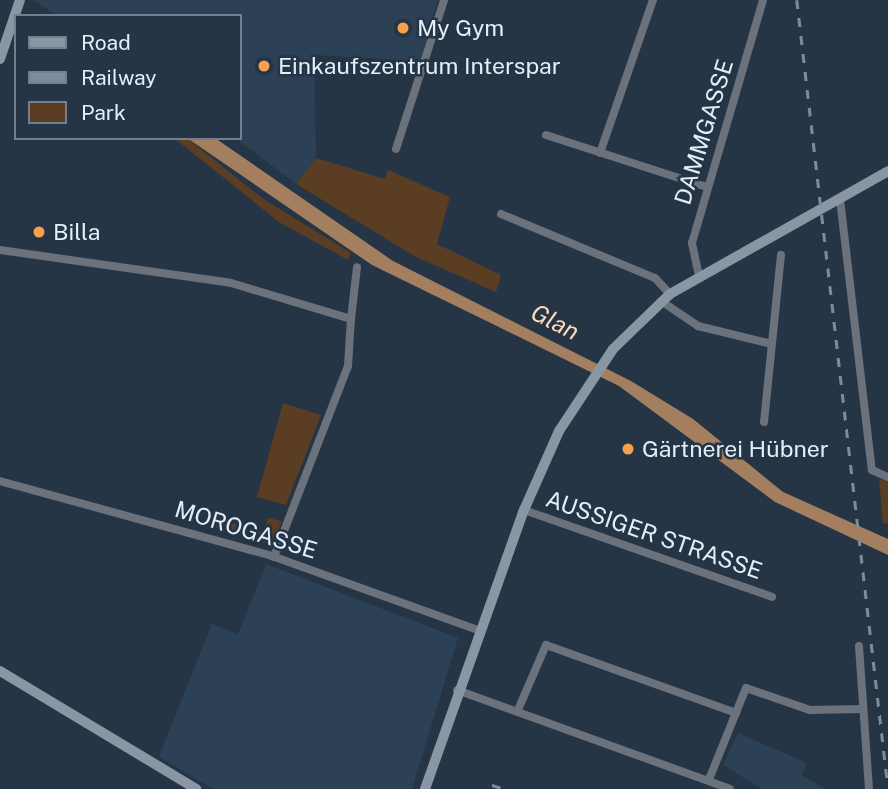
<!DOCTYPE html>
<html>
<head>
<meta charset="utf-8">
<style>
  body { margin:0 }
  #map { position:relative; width:888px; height:789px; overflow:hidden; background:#253546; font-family:"Public Sans",sans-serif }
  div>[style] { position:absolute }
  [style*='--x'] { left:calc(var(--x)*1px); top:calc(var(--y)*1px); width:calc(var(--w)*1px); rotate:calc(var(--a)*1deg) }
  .built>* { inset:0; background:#2c4056 }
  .green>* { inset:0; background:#5a3d22 }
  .water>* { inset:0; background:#a37e5f }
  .street>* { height:8px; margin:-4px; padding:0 4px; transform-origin:4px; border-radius:4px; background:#6b727b }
  .secondary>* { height:10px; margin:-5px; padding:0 5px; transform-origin:5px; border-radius:5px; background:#8996a4 }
  .rail>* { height:2.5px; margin-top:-1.25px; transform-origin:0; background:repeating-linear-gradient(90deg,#7e8b99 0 9px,transparent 0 18px) }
  .dots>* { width:19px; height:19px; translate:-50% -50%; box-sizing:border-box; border:4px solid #253546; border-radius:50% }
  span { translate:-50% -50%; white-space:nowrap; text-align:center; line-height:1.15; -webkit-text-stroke:5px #253546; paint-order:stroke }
  .poi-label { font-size:23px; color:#e4eef9 }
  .left { translate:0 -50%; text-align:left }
  .street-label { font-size:23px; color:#e4eef9 }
  .water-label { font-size:24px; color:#fcd9bb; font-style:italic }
  .legend { position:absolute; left:14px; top:14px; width:228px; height:126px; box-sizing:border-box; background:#253546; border:2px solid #717f8e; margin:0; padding:9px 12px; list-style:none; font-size:21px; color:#e4eef9 }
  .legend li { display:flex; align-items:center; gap:14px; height:35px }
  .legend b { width:35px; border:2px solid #717f8e }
</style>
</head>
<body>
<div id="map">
  <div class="built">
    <div style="clip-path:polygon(34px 0,438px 0,420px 61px,314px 55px,316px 158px,296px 184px,235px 138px,240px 16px,57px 16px)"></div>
    <div style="clip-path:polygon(266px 564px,458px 638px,412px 789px,214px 789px,159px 757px,212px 624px,238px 634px)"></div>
    <div style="clip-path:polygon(738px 733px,807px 763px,802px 775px,825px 789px,762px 789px,723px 765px)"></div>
  </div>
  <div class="green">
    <div style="clip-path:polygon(174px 138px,187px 138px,262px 198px,351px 253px,348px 260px,279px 222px)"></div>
    <div style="clip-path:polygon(316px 158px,385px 179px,388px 170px,450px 197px,437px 244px,501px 275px,496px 292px,416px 257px,296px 184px)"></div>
    <div style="clip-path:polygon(283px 403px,321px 415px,286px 505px,257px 497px)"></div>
    <div style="clip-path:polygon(879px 479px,888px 481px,888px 524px,883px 523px)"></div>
    <div style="clip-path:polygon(217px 511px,221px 520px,264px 532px,268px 518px,282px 521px,272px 545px,213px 527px)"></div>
  </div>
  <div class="water">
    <div style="clip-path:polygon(187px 138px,215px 138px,393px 261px,631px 381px,693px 419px,783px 492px,888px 539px,888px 555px,775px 502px,619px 386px,372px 265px)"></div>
  </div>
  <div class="street">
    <div style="--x:546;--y:135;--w:169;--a:17.9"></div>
    <div style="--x:396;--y:149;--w:157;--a:-72.1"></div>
    <div style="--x:600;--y:153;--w:162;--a:-70.9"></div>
    <div style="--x:840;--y:199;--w:273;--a:83.3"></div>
    <div style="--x:872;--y:470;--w:17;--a:24"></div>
    <div style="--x:501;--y:214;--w:167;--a:22.6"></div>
    <div style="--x:655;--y:278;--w:22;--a:47"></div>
    <div style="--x:0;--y:250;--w:233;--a:8.1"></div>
    <div style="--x:231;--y:283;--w:125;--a:16.7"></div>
    <div style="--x:351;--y:319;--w:47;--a:93.7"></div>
    <div style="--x:348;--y:366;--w:205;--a:111.2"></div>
    <div style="--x:699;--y:276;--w:34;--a:-102"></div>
    <div style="--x:692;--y:243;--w:253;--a:-73.7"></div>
    <div style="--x:661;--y:301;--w:45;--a:34"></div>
    <div style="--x:698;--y:326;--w:76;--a:13.7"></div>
    <div style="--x:351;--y:319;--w:52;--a:-83.4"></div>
    <div style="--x:764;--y:422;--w:168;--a:-84.2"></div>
    <div style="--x:0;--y:481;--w:282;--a:15.4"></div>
    <div style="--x:272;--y:556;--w:218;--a:19.8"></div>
    <div style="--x:524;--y:510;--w:263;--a:19.3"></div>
    <div style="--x:859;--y:646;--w:143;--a:86"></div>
    <div style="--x:457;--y:690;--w:290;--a:19.9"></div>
    <div style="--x:518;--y:710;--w:71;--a:-66.7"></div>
    <div style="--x:546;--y:645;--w:202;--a:19.7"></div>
    <div style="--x:710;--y:777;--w:96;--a:-68"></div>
    <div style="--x:746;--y:688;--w:68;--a:19"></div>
    <div style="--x:810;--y:710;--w:53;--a:-1.1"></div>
  </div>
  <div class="secondary">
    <div style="--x:0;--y:59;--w:62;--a:-71.3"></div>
    <div style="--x:0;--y:671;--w:229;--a:31"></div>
    <div style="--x:425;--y:789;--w:296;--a:-70.5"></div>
    <div style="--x:524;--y:510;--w:86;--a:-66.1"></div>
    <div style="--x:559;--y:431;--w:98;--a:-56.6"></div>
    <div style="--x:613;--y:349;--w:79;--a:-44"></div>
    <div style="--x:670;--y:294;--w:250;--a:-29.4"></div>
  </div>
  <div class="rail">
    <div style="--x:797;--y:0;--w:791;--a:83.4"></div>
    <div style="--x:492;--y:785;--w:14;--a:17"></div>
  </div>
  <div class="dots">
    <div style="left:403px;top:28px;background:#f8a04b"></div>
    <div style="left:264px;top:66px;background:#f8a04b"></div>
    <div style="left:39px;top:232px;background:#f8a04b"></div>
    <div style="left:628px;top:449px;background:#f8a04b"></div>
  </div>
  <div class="poi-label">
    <span class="left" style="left:417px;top:28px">My Gym</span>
    <span class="left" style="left:278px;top:66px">Einkaufszentrum Interspar</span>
    <span class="left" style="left:53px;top:232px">Billa</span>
    <span class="left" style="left:642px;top:449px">Gärtnerei Hübner</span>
  </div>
  <div class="street-label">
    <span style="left:704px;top:132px;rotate:-73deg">DAMMGASSE</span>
    <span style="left:246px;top:530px;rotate:17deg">MOROGASSE</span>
    <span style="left:654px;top:535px;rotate:19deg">AUSSIGER STRASSE</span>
  </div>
  <div class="water-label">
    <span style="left:555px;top:322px;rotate:27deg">Glan</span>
  </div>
  <ul class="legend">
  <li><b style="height:9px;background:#8996a4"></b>Road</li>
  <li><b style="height:9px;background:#7e8b99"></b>Railway</li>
  <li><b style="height:19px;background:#5a3d22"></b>Park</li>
  </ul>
</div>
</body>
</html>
